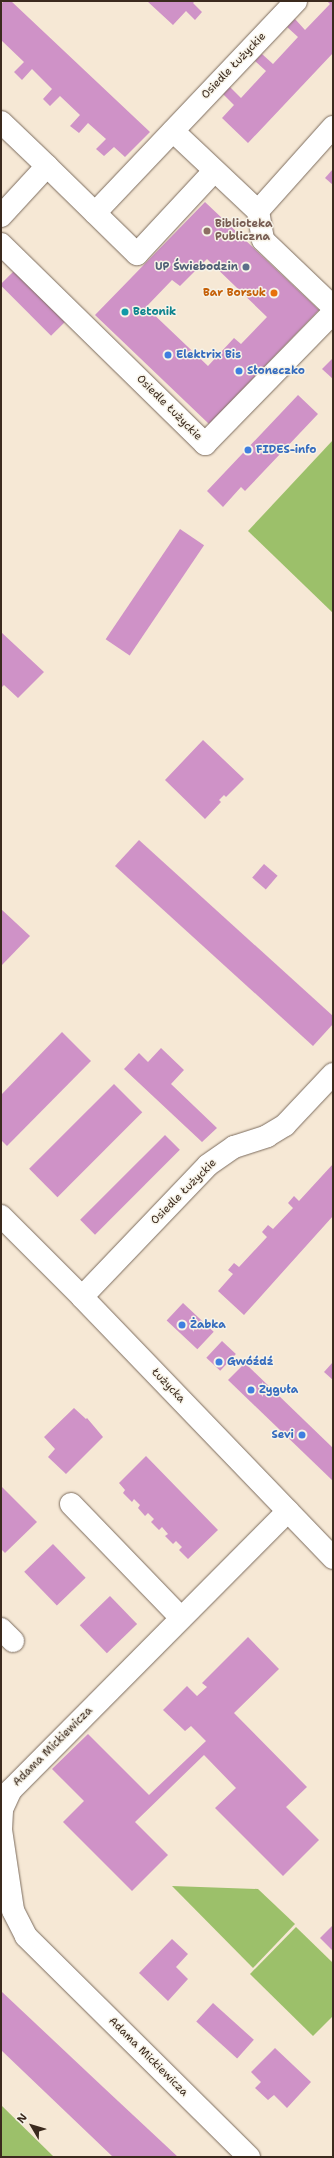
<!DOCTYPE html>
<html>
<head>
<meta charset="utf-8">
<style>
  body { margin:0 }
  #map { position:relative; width:334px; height:2158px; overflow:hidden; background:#f6e8d5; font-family:"Shantell Sans",sans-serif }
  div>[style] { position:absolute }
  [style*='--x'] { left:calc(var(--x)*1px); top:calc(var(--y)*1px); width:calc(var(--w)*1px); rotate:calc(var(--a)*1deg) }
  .green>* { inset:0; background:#9cc06a }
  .building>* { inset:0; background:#cf92c7; transform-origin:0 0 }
  .roads { filter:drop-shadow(0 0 1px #7c6c5e) drop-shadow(0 0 1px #7c6c5e) }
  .minor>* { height:22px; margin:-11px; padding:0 11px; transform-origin:11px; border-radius:11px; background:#fff }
  .dots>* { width:11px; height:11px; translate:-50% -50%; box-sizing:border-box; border:2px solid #f7f3e8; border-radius:50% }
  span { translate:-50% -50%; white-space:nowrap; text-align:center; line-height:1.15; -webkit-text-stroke:3px #f7f3e8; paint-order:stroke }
  .street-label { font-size:11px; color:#3b2a1e }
  .education-label { font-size:11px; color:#785e54; font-weight:700 }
  .left { translate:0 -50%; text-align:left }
  .service-label { font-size:11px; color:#4e5e75; font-weight:700 }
  .right { translate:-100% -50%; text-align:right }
  .food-label { font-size:11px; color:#c56008; font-weight:700 }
  .culture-label { font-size:11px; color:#0d838f; font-weight:700 }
  .shop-label { font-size:11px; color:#366cbe; font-weight:700 }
  .frame { position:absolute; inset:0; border:2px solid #3b2a1e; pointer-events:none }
  .north { position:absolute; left:12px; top:2106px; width:40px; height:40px; -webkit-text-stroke:3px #f7f3e8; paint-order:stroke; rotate:308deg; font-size:11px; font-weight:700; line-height:16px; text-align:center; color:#3b2a1e }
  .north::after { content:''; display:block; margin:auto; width:14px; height:18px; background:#3b2a1e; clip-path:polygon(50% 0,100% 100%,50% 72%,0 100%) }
</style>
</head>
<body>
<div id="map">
  <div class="green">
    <div style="clip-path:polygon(333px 440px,333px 613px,248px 531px)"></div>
    <div style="clip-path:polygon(172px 1886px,258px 1889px,295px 1924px,253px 1968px)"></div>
    <div style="clip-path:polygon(296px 1927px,333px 1963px,333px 2016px,313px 2036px,250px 1974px)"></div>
    <div style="clip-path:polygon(1px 2105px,54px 2157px,1px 2157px)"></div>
  </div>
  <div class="building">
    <div style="clip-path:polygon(4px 1px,11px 1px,150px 132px,125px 157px,114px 147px,104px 156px,96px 149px,106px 139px,88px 123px,79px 133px,70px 126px,80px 115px,60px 96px,50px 106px,43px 99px,52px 89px,32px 69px,22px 80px,14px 72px,24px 62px,1px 40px,1px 4px)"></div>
    <div style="clip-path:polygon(147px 1px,195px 1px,193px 3px,202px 12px,195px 20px,186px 11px,173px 25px)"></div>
    <div style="clip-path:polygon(327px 1px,333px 1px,333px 53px,248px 143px,222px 118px,234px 105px,223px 94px,230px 87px,241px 98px,266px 71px,255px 61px,262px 54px,273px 64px,298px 37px,287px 27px,295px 19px,305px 30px,330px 4px)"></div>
    <div style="clip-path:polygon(333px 169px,333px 185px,325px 178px)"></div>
    <div style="clip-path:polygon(evenodd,205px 202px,319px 310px,209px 424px,95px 315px,205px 202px,207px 259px,267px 317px,241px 344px,234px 338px,208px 366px,146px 307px,172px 280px,180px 286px,207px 259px)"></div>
    <div style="left:15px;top:270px;width:72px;height:21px;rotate:45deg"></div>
    <div style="clip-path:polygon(333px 358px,333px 379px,322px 369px)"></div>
    <div style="clip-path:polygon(298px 395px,318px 414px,245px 491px,241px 487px,223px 507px,207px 491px)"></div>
    <div style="left:180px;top:529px;width:29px;height:133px;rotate:34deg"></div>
    <div style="clip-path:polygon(1px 632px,44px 672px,18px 698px,4px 685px,1px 688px)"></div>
    <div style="clip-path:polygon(203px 740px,244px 779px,226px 797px,224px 795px,219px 800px,221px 802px,205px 819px,165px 780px)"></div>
    <div style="clip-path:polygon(139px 840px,333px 1016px,333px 1024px,313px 1046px,115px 866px)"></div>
    <div style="left:264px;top:864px;width:18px;height:18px;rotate:41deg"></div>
    <div style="clip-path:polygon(1px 909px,30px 936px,1px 966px)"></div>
    <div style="clip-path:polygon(62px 1032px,91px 1061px,7px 1146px,1px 1140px,1px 1095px)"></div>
    <div style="clip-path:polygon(161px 1048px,184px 1070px,171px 1084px,217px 1128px,202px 1142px,124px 1069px,139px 1053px,148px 1062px)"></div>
    <div style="left:114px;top:1084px;width:40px;height:120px;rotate:45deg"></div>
    <div style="left:165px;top:1135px;width:21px;height:120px;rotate:45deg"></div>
    <div style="clip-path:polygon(333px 1164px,333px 1216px,244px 1315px,218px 1291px,233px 1274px,228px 1270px,234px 1263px,239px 1267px,267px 1237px,262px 1232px,268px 1225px,273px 1229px,293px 1208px,288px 1203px,294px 1196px,299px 1201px)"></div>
    <div style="left:183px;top:1303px;width:42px;height:24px;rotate:43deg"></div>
    <div style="left:222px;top:1341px;width:19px;height:23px;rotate:43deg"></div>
    <div style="clip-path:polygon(333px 1362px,333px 1380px,324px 1372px)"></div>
    <div style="clip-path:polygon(245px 1363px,333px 1448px,333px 1481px,228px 1380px)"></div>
    <div style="clip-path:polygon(74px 1408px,86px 1419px,87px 1418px,103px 1437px,66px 1474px,48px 1457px,55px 1449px,44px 1437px)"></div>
    <div style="clip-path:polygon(146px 1456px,218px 1530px,188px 1559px,179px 1550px,182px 1547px,176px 1541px,173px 1544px,165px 1536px,168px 1534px,162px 1527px,159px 1530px,151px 1522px,154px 1519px,148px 1513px,145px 1516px,138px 1508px,140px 1505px,134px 1499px,132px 1502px,123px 1493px,125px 1490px,119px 1483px)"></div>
    <div style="clip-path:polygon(1px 1486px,37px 1522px,5px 1553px,1px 1549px)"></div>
    <div style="left:53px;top:1544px;width:47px;height:40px;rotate:46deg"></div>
    <div style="left:110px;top:1596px;width:39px;height:42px;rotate:46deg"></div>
    <div style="clip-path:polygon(248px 1637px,279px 1669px,234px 1713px,307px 1787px,286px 1807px,319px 1840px,283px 1876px,215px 1808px,236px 1788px,204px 1755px,135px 1822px,168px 1855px,132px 1891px,63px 1822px,84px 1801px,52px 1769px,88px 1734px,149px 1795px,206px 1741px,191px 1726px,185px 1731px,163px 1710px,187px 1686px,197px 1696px,207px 1687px,202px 1683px)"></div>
    <div style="clip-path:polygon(333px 1925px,333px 1951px,320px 1938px)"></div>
    <div style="clip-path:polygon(172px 1939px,188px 1954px,176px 1967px,188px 1979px,168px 2001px,139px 1973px)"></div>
    <div style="clip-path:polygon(1px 1991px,103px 2087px,178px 2157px,113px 2157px,1px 2050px)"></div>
    <div style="left:213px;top:2003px;width:55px;height:25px;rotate:42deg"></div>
    <div style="clip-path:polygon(275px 2048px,311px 2082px,287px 2108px,274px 2095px,268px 2100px,255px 2088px,261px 2082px,251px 2072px)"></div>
  </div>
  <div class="roads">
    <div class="minor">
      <div style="--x:1;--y:122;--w:64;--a:43.7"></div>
      <div style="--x:47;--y:166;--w:68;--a:132.6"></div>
      <div style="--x:333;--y:127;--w:113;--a:131.8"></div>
      <div style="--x:258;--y:211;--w:29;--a:80"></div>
      <div style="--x:263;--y:240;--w:97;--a:43.7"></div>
      <div style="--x:173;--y:131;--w:117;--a:43.3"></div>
      <div style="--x:47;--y:166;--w:126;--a:44.4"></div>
      <div style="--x:137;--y:254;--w:113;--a:-47.1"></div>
      <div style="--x:95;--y:213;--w:292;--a:-46.5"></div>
      <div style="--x:1;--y:244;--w:286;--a:44.4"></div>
      <div style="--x:205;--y:444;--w:183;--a:-45.7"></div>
      <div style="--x:1;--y:1216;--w:115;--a:45"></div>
      <div style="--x:82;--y:1297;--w:362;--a:46.1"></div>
      <div style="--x:82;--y:1297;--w:182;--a:-46.3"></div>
      <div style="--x:208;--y:1165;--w:32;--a:-35"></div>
      <div style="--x:234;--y:1147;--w:35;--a:-18"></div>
      <div style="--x:267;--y:1136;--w:21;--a:-31"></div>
      <div style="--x:285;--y:1125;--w:70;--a:-46.7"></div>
      <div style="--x:71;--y:1504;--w:158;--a:46"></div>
      <div style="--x:1;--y:1629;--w:17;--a:45"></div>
      <div style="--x:249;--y:2157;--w:314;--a:-135.3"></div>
      <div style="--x:26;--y:1936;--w:29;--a:-117"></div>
      <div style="--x:13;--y:1910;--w:81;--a:-98.5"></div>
      <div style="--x:1;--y:1830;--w:21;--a:-87"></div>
      <div style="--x:2;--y:1809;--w:21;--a:-65"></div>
      <div style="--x:11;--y:1790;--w:393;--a:-45.2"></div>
    </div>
  </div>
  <div class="dots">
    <div style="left:207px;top:231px;background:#8d6e63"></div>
    <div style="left:246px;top:267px;background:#5c6f8a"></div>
    <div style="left:274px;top:293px;background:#e8710a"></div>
    <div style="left:125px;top:312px;background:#0f9aa8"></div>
    <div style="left:168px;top:355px;background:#3f7fe0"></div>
    <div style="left:239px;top:371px;background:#3f7fe0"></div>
    <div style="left:248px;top:450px;background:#3f7fe0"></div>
    <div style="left:182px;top:1325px;background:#3f7fe0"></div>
    <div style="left:219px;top:1362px;background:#3f7fe0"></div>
    <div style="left:251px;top:1390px;background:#3f7fe0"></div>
    <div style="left:302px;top:1435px;background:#3f7fe0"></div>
  </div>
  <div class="street-label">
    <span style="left:234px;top:66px;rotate:-46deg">Osiedle Łużyckie</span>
    <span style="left:169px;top:408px;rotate:45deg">Osiedle Łużyckie</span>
    <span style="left:184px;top:1192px;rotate:-45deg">Osiedle Łużyckie</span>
    <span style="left:168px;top:1386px;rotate:46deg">Łużycka</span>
    <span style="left:53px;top:1747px;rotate:-45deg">Adama Mickiewicza</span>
    <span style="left:148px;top:2057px;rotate:45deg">Adama Mickiewicza</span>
  </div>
  <div class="education-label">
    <span class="left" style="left:215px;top:231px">Biblioteka<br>Publiczna</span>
  </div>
  <div class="service-label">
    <span class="right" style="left:238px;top:267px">UP Świebodzin</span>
  </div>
  <div class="food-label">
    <span class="right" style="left:266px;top:293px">Bar Borsuk</span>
  </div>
  <div class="culture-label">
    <span class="left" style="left:133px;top:312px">Betonik</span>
  </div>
  <div class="shop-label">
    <span class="left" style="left:176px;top:355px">Elektrix Bis</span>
    <span class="left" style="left:247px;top:371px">Słoneczko</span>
    <span class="left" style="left:256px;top:450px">FIDES-info</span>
    <span class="left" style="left:190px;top:1325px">Żabka</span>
    <span class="left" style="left:227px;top:1362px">Gwóźdź</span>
    <span class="left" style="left:259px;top:1390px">Zyguła</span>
    <span class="right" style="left:294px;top:1435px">Sevi</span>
  </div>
  <div class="frame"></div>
  <div class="north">N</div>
</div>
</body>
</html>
